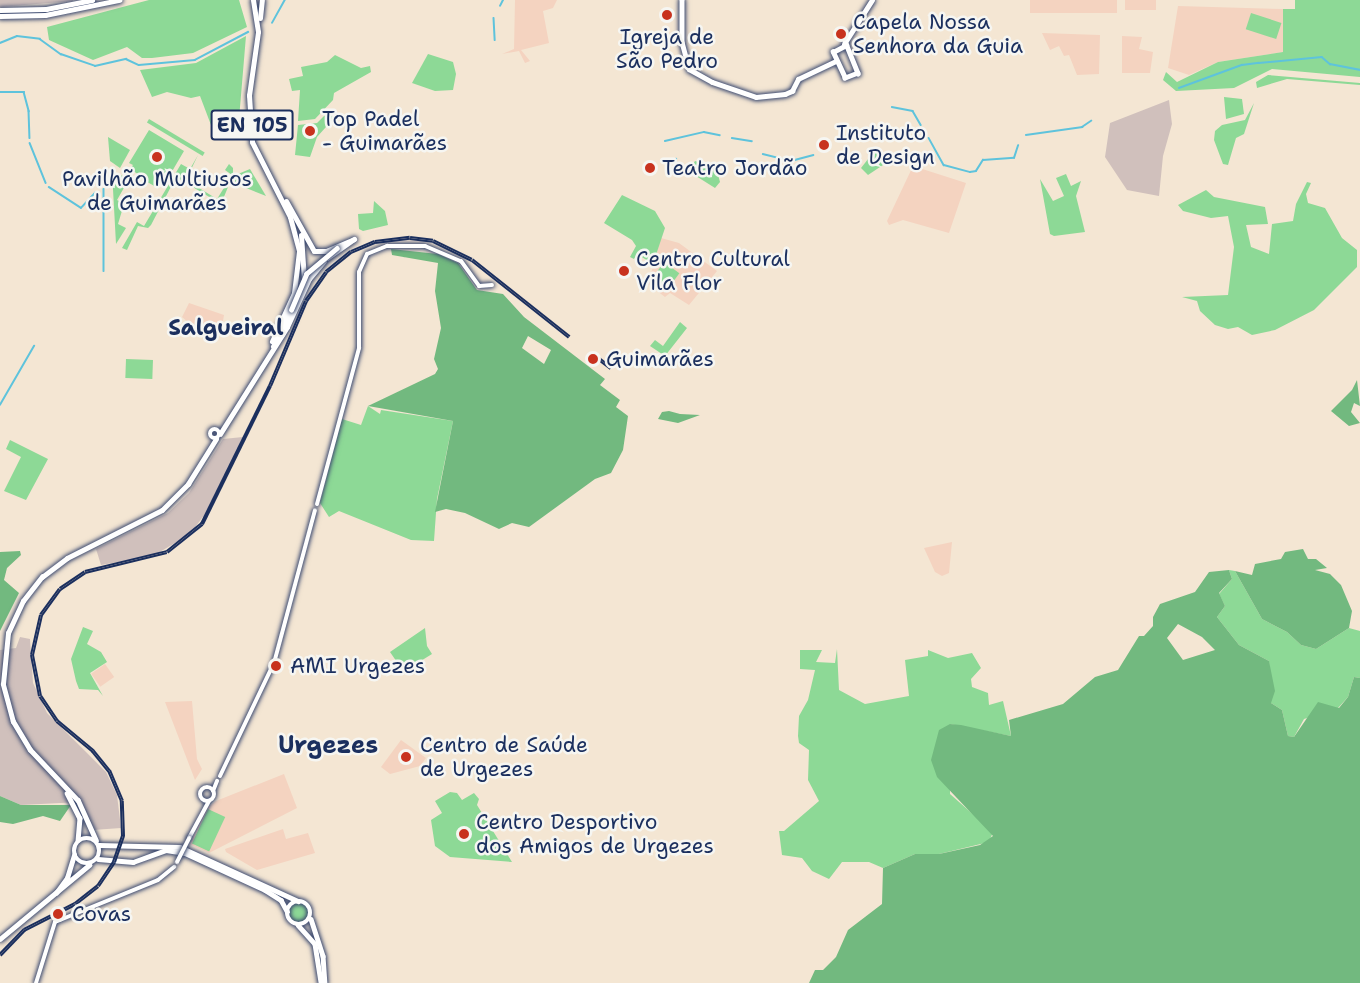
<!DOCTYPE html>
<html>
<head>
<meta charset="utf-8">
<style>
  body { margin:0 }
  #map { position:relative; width:1360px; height:983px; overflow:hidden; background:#f4e6d3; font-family:"Shantell Sans",sans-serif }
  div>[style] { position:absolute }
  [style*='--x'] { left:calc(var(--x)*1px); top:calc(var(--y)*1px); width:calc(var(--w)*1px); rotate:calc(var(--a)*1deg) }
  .built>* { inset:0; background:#f4d3c0; transform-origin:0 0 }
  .industrial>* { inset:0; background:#d0c0bc }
  .green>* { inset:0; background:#8dd996; transform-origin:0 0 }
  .round { border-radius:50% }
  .forest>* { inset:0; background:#72b97f }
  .stream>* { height:1.5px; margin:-0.75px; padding:0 0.75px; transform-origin:0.75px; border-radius:0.75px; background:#5ec3dc }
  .roads { filter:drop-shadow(0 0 2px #3c4a70) drop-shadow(0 0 2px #3c4a70) }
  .secondary>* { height:4px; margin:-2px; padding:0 2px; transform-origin:2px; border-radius:2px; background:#fff }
  .secondary>.ring { margin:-2px; padding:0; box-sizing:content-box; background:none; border:4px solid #fff; border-radius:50% }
  .primary>* { height:4.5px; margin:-2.25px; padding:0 2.25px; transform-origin:2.25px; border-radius:2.25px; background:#fff }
  .primary>.ring { margin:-2.25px; padding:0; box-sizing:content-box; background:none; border:4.5px solid #fff; border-radius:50% }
  .trunk>* { height:5px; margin:-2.5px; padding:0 2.5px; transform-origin:2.5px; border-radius:2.5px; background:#fff }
  .rail>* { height:4px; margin-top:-2px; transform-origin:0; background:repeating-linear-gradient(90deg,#f6f6f2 0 4.5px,#1b2f5e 0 9px); box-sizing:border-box; border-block:2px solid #1b2f5e }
  .bridges { filter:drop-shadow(0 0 2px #3c4a70) drop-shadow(0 0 2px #3c4a70) }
  .secondary-bridge>* { height:4px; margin:-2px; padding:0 2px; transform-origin:2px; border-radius:2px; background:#fff }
  .primary-bridge>* { height:4.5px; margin:-2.25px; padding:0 2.25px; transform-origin:2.25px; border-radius:2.25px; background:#fff }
  .dots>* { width:16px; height:16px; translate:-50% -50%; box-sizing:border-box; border:3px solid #f6f6f2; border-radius:50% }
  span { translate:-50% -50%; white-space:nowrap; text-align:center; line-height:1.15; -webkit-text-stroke:5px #f6f6f2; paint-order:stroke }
  .shield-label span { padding:2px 4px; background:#f6f6f2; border:2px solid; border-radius:4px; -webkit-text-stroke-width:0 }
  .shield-label { font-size:20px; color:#1b2f5e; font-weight:700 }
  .poi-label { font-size:21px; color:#1b2f5e }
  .left { translate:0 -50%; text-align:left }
  .neighbourhood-label { font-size:22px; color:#1b2f5e; font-weight:700 }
  .quarter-label { font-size:24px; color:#1b2f5e; font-weight:700 }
</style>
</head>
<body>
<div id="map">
  <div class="built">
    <div style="clip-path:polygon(515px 0,557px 0,553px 8px,543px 11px,549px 43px,521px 50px,530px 61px,525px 63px,519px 51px,502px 54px,514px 49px)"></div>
    <div style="left:1030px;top:0;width:87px;height:13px"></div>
    <div style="left:1125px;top:0;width:31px;height:10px"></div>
    <div style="clip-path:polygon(1178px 6px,1283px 9px,1283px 52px,1218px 62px,1189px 75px,1168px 68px)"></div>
    <div style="clip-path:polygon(1042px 33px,1100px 35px,1099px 74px,1077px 75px,1069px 55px,1064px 56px,1059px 46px,1050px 50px)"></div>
    <div style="clip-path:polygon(1122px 36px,1142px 37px,1139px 49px,1153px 52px,1150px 73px,1122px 73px)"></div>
    <div style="clip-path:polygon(913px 166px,966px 183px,949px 233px,903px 220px,889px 225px,887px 221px)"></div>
    <div style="clip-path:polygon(661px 238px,679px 243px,717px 271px,689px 305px,670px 293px,665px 297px,648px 284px)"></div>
    <div style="clip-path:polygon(189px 303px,224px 315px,223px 321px,191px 335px,184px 332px,189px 323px,182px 317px)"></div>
    <div style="clip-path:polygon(952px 542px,949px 573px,942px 576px,935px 572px,924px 548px)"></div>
    <div style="left:105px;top:664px;width:16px;height:17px;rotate:55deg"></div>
    <div style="clip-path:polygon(192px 701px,197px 759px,202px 769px,195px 780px,165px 702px)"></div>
    <div style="clip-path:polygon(401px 740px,426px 758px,420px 766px,390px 774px,381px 767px)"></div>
    <div style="clip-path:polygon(284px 774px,297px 808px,209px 853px,190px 844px,207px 808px,216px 801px)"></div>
    <div style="clip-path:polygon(283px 829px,286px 839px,308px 833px,315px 853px,257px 870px,226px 852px,225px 849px)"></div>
  </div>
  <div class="industrial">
    <div style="clip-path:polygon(0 0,73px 0,73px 1px,0 7px)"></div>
    <div style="clip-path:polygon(1169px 100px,1172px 124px,1163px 156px,1159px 196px,1127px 190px,1105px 157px,1110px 123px)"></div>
    <div style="clip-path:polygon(243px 437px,211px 506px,190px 534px,153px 556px,101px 565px,96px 549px,168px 513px,189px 493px,223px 439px)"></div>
    <div style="clip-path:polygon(20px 637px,30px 639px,33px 683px,47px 713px,106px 772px,117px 795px,121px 828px,93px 830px,80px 802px,21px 805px,0 796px,0 650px,16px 648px)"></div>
  </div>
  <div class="green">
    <div style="clip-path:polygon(149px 0,239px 0,247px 27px,193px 53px,152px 58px,142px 58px,127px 47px,93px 60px,49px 40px,47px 27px)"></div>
    <div style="clip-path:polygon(1295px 0,1360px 0,1360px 77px,1272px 69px,1234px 88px,1176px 91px,1163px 80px,1166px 72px,1177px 82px,1218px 62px,1283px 52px,1283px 9px,1295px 9px)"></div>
    <div style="left:1251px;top:13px;width:32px;height:17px;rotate:18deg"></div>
    <div style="clip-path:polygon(246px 36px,239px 119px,211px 125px,200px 96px,191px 98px,167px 92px,152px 97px,140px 70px,196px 63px)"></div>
    <div style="clip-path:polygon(428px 54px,453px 62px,456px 74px,453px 90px,435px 91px,412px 83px)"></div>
    <div style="clip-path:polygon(335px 55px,361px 68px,370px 66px,371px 72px,334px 93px,333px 100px,315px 119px,298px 121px,300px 90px,292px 91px,289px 79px,303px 76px,301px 67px,327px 62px)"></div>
    <div style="clip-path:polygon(1268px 75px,1360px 83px,1360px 85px,1287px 79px,1257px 88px,1256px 82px)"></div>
    <div style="clip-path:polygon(1224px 97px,1242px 99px,1244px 114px,1226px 119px)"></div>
    <div style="clip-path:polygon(1254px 103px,1244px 134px,1236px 138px,1228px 165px,1223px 164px,1214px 140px,1215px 131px,1222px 125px,1245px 120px)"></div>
    <div style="clip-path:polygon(328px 112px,334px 118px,317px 137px,310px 157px,295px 155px,298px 125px,317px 123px)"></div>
    <div style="left:149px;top:119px;width:65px;height:4px;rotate:31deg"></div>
    <div style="clip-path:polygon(149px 130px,184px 151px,164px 185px,160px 182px,156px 187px,142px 179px,145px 173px,141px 176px,130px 169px,133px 165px,129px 163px)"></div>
    <div style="clip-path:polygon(108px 137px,130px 150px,120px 168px,110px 161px)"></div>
    <div style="clip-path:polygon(876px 149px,883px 165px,868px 175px,861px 168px)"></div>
    <div style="clip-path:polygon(198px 155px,186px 180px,217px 199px,232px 175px,225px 170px,229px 164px,233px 168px,233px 175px,221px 204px,176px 177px,151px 225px,148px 228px,138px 226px,127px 250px,122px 248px,137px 222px,144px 226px,181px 164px,190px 169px)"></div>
    <div style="clip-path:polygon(695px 161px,716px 167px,720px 182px,715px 188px,688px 171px)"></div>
    <div style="clip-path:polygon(250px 169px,266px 196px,234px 183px,238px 174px)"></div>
    <div style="clip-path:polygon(112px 171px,129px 179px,117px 200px,124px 204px,118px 224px,126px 228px,116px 244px)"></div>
    <div style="clip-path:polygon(1066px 174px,1071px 186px,1081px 181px,1076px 196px,1085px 232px,1054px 236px,1050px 234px,1040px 179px,1053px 201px,1064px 196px,1056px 178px)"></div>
    <div style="clip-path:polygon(1307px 182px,1311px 183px,1306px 194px,1308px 203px,1325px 208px,1342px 238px,1357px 250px,1357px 267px,1314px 310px,1275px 330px,1252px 335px,1238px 327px,1228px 329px,1215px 325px,1200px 311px,1197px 301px,1182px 297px,1228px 295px,1234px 247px,1228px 216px,1211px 218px,1183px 211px,1178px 205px,1206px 190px,1214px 197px,1265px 207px,1268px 224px,1246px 225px,1251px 247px,1269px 254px,1272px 224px,1293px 221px,1296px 204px)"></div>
    <div style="clip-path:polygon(622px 195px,655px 211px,665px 228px,653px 264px,637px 254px,634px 259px,630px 257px,636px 246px,632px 240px,604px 223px)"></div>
    <div style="clip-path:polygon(374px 201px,385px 211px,388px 225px,363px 231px,359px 229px,358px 214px,373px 213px)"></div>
    <div style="left:664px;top:262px;width:19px;height:24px;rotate:36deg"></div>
    <div style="clip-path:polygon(680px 322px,687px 328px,665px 356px,650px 346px,655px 340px,663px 346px)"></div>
    <div style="left:126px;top:359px;width:27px;height:19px;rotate:2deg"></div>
    <div style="clip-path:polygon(368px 406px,380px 414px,381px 410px,453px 421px,437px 499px,434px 541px,411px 540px,339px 511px,329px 517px,320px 503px,342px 419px,361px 425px)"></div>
    <div style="clip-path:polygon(10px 440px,48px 459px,26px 500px,4px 491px,21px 457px,6px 449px)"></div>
    <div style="clip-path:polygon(1229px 570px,1235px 571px,1262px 619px,1287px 632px,1301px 645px,1316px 649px,1349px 628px,1360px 631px,1360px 678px,1354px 677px,1348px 697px,1338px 708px,1304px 719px,1294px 737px,1288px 736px,1282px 710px,1271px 703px,1269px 661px,1239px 645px,1217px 617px,1225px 606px,1219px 594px,1232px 579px)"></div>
    <div style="clip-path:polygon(83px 627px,93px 631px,87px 644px,101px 652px,107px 662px,90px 673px,103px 696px,98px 690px,79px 689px,76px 681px,71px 659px)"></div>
    <div style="clip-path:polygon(425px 628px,427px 646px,432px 654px,411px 667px,408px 663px,401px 668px,390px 652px)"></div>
    <div style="clip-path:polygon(837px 649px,839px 690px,865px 704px,909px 696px,905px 660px,928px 656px,928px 650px,948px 658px,972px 653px,981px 668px,971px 679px,972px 687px,988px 693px,989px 705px,1003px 701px,1011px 736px,950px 724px,950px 794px,993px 832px,989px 842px,939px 854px,915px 854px,883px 868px,869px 862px,842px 862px,829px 879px,812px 871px,802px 858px,782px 855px,779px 831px,784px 831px,819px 801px,808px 780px,809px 750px,799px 743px,798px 736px,799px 716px,808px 700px,815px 670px,800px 669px,800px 650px,822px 650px,816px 662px,835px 663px)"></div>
    <div style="clip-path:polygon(450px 792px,457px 793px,462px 800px,474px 793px,479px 799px,477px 805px,512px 862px,450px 857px,435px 846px,431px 820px,442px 813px,435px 801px)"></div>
    <div style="left:208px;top:809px;width:19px;height:38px;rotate:25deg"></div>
    <div class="round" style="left:289px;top:903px;width:20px;height:20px"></div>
  </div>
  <div class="forest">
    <div style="clip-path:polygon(evenodd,391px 249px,438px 254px,458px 263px,477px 290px,503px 294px,524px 317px,605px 379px,600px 385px,620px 400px,616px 407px,628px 416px,623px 450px,611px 473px,595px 479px,529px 527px,512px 523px,499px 529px,465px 513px,446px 509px,435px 512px,453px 421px,368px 406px,435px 374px,438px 369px,434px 359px,441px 328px,435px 291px,438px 263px,392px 255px,391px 249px,528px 336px,551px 350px,544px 364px,522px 348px,528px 336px)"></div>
    <div style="clip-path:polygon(1357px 380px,1360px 406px,1354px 403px,1351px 412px,1360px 423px,1349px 426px,1331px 411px,1352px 390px)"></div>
    <div style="clip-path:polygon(669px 411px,680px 414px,700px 415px,678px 423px,658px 419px,662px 412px)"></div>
    <div style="clip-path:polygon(1303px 549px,1308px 559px,1316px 559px,1327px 568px,1315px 570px,1330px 574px,1341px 585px,1352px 611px,1349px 628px,1316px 649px,1301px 645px,1287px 632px,1262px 619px,1235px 571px,1252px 575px,1255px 564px,1281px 559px,1285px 552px)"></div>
    <div style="clip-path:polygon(20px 551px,21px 555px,7px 568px,4px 580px,19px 593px,0 631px,0 552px)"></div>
    <div style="clip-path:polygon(evenodd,1229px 570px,1232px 579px,1219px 593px,1225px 606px,1217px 617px,1239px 645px,1269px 661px,1275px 691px,1271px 703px,1282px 710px,1288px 736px,1294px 737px,1318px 702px,1339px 708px,1348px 697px,1354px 677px,1360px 678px,1360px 983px,809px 983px,815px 970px,823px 970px,836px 957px,848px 930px,882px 904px,883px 868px,915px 854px,939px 854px,980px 845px,993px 836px,937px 777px,931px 760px,939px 730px,950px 724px,961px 725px,1011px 736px,1009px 720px,1063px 704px,1095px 677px,1118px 670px,1139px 636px,1144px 636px,1153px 626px,1153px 617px,1160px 604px,1195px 592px,1209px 572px,1229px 570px,1178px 624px,1202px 637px,1215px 650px,1183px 660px,1167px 638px,1178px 624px)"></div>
    <div style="clip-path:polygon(0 796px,21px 805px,71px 805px,60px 821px,43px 816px,13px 824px,0 822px)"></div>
  </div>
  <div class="stream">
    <div style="--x:500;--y:6;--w:7;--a:-63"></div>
    <div style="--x:494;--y:18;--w:22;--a:87"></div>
    <div style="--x:272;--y:23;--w:26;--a:-61"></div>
    <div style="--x:0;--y:43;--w:18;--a:-22"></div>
    <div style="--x:17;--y:36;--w:23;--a:7"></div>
    <div style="--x:40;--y:39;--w:26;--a:36"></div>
    <div style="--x:61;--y:54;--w:36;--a:19"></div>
    <div style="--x:95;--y:66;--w:32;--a:-13"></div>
    <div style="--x:126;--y:59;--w:14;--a:25"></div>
    <div style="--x:139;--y:65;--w:56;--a:-5.1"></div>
    <div style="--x:195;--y:60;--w:60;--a:-27.8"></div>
    <div style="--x:1179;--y:88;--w:67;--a:-20.1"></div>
    <div style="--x:1242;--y:65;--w:17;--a:-7"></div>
    <div style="--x:1259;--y:63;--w:63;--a:-5.4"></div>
    <div style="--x:1322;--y:57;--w:11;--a:41"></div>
    <div style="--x:1330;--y:64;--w:31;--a:11"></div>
    <div style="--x:0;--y:92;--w:24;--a:0"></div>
    <div style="--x:24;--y:92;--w:20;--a:75"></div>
    <div style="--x:29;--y:111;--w:27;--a:88"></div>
    <div style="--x:892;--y:107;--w:21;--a:11"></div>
    <div style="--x:913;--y:111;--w:16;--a:60"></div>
    <div style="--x:1026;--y:135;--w:57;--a:-8.1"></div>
    <div style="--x:1082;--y:127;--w:11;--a:-34"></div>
    <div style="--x:732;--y:138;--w:20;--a:9"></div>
    <div style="--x:929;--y:138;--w:31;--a:61"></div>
    <div style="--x:944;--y:165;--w:27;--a:15"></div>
    <div style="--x:970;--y:172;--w:6;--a:-9"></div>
    <div style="--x:976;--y:171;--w:13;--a:-58"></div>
    <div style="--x:983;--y:160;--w:31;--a:-4"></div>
    <div style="--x:1014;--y:158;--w:13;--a:-72"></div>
    <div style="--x:665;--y:141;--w:40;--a:-13"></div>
    <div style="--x:704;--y:132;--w:16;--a:11"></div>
    <div style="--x:30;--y:143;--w:43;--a:68.2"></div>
    <div style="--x:763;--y:154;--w:29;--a:14"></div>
    <div style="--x:791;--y:161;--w:23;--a:-15"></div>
    <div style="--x:672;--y:162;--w:5;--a:-37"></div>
    <div style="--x:49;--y:187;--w:38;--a:33"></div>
    <div style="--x:81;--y:208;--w:21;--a:-47"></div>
    <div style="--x:104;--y:189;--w:82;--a:90"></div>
    <div style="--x:0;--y:405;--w:68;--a:-60"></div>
  </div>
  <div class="roads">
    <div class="secondary">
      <div style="--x:317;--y:504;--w:162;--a:-74.9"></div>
      <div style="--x:359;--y:348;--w:76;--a:-90"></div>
      <div style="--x:359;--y:272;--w:20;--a:-66"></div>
      <div style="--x:367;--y:254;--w:22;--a:-22"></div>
      <div style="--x:387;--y:246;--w:38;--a:0"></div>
      <div style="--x:425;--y:246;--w:39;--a:23"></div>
      <div style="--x:461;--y:261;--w:31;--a:54"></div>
      <div style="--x:479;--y:286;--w:13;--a:-4"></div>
      <div style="--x:220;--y:776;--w:125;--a:-64.5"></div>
      <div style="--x:274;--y:663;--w:158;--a:-75"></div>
      <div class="ring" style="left:200px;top:787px;width:10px;height:10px"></div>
      <div style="--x:213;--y:791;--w:11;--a:-68"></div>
      <div style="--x:189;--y:838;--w:42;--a:-61.6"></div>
      <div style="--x:36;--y:983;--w:64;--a:-72.7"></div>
      <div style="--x:55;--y:922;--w:111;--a:-22.2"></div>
      <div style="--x:158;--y:880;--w:21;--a:-39"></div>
    </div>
    <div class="primary">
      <div style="--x:682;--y:0;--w:42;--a:90"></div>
      <div style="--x:682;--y:42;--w:28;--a:75"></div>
      <div style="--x:689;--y:69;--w:26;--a:29"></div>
      <div style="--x:712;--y:82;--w:46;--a:18.8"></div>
      <div style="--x:756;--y:97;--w:29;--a:-6"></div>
      <div style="--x:785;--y:94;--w:8;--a:-23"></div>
      <div style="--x:792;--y:91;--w:13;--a:-63"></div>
      <div style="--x:798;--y:79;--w:42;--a:-25.3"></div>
      <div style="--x:845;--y:41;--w:35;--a:68"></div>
      <div style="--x:858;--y:73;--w:14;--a:159"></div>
      <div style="--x:845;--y:78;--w:29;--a:-115"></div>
      <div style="--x:833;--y:52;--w:15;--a:-28"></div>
      <div style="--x:844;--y:44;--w:52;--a:-57.5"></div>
      <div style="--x:327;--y:258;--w:33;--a:-35"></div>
      <div class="ring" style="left:210px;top:429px;width:5.5px;height:5.5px"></div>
      <div style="--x:220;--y:434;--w:126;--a:-57.9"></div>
      <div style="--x:287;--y:327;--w:53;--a:-65.4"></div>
      <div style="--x:309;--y:279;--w:23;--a:-50"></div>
      <div style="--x:67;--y:793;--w:28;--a:63"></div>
      <div style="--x:80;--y:818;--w:22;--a:95"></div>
      <div class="ring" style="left:74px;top:838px;width:21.5px;height:21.5px"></div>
      <div style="--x:96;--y:841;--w:44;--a:-114.2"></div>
      <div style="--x:78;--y:801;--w:70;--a:-133.3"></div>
      <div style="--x:30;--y:750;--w:33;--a:-121"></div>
      <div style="--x:13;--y:722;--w:39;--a:-105"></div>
      <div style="--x:3;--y:684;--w:51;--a:-84.4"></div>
      <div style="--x:8;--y:633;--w:35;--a:-65"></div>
      <div style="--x:23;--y:601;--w:31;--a:-52"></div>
      <div style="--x:42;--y:577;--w:31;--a:-37"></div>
      <div style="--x:67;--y:558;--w:106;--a:-26.8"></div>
      <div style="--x:162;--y:510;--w:37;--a:-45"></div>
      <div style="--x:188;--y:484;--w:53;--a:-58.1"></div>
      <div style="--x:99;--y:845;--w:81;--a:1.4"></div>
      <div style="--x:180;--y:847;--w:130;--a:24.6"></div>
      <div style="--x:98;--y:859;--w:35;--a:5"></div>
      <div style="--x:133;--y:862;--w:35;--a:-20"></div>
      <div style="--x:166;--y:850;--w:19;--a:9"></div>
      <div style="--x:185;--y:853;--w:88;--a:24.8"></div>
      <div style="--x:265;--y:890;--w:19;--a:32"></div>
      <div style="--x:281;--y:900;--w:13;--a:61"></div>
      <div style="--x:56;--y:893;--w:19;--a:-54"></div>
      <div style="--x:67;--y:878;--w:24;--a:-73"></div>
      <div class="ring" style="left:287px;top:901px;width:19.5px;height:19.5px"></div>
      <div style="--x:311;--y:919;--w:39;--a:72"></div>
      <div style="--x:323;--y:956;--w:27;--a:86"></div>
      <div style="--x:298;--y:925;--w:25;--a:48"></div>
      <div style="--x:315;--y:944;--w:39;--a:81"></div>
      <div style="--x:0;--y:939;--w:116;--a:-39.7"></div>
    </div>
    <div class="trunk">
      <div style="--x:253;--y:0;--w:32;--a:81"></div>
      <div style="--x:258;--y:32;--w:64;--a:98.1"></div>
      <div style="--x:249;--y:95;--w:47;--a:86.3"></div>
      <div style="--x:252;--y:142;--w:84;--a:63.1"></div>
      <div style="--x:290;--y:217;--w:35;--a:75"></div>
      <div style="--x:299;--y:251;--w:42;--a:96.8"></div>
      <div style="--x:294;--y:293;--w:53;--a:114.6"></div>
      <div style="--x:0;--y:10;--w:46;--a:-1.2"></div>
      <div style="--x:46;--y:9;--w:47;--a:-11.1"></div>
      <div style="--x:0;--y:16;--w:45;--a:-1.3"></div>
      <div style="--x:45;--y:15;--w:76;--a:-11.5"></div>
      <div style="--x:260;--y:18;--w:18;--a:-84"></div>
      <div style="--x:286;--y:201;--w:57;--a:60.8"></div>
      <div style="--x:314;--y:251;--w:12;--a:0"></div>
      <div style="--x:326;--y:251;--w:30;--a:-23"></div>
      <div style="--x:301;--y:235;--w:44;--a:86.1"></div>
      <div style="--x:273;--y:346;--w:65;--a:-63.4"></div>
    </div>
  </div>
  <div class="rail">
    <div style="--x:595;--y:356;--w:20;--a:37"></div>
    <div style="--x:0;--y:955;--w:35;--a:-46"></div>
    <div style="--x:24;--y:930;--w:57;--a:-27"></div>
    <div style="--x:75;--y:904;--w:29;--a:-38"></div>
    <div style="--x:98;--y:886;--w:29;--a:-56"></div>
    <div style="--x:114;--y:862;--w:28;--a:-71"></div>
    <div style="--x:123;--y:836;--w:35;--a:-92"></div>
    <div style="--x:122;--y:801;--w:33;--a:-113"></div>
    <div style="--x:109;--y:771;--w:26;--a:-129"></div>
    <div style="--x:93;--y:751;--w:47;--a:-140.2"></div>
    <div style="--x:57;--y:721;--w:30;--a:-124"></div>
    <div style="--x:40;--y:696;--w:42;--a:-101"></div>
    <div style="--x:32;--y:655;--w:41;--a:-77.3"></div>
    <div style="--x:41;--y:615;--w:32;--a:-54"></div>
    <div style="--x:60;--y:589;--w:30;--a:-34"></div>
    <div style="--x:85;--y:572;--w:84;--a:-13.7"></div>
    <div style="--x:167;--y:552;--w:45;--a:-38.7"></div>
    <div style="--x:202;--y:524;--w:154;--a:-63.8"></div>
    <div style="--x:270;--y:386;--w:92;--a:-67"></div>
    <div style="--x:306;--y:301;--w:35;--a:-55"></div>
    <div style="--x:326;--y:272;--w:32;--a:-39"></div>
    <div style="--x:351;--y:252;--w:26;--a:-23"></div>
    <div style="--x:375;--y:242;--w:35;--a:-7"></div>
    <div style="--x:410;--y:238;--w:23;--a:7"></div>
    <div style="--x:433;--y:241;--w:43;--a:26"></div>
    <div style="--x:472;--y:260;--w:124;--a:38.4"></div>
  </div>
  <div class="bridges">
    <div class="secondary-bridge">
      <div style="--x:177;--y:862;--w:27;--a:-63"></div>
    </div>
    <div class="primary-bridge">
      <div style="--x:291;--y:310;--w:39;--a:-67"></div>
      <div style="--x:306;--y:274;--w:40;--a:-40"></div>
    </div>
  </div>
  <div class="dots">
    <div style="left:667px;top:15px;background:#c8321e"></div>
    <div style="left:841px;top:34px;background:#c8321e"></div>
    <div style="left:310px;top:131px;background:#c8321e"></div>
    <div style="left:824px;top:145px;background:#c8321e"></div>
    <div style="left:157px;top:157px;background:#c8321e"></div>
    <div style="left:650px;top:168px;background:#c8321e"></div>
    <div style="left:624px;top:271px;background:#c8321e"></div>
    <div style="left:593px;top:359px;background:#c8321e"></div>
    <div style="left:276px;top:666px;background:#c8321e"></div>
    <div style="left:406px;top:757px;background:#c8321e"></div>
    <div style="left:464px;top:834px;background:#c8321e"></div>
    <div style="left:58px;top:914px;background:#c8321e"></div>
  </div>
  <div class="shield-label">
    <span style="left:252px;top:125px">EN 105</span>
  </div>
  <div class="poi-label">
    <span class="left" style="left:853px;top:34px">Capela Nossa<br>Senhora da Guia</span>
    <span style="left:667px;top:49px">Igreja de<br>São Pedro</span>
    <span class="left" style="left:322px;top:131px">Top Padel<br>- Guimarães</span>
    <span class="left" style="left:836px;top:145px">Instituto<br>de Design</span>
    <span class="left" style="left:662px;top:168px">Teatro Jordão</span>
    <span style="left:157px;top:191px">Pavilhão Multiusos<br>de Guimarães</span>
    <span class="left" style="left:636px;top:271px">Centro Cultural<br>Vila Flor</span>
    <span class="left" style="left:606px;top:359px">Guimarães</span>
    <span class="left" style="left:290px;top:666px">AMI Urgezes</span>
    <span class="left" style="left:420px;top:757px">Centro de Saúde<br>de Urgezes</span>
    <span class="left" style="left:476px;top:834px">Centro Desportivo<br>dos Amigos de Urgezes</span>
    <span class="left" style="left:72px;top:914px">Covas</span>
  </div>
  <div class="neighbourhood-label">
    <span style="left:226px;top:328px">Salgueiral</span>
  </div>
  <div class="quarter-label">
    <span style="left:328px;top:746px">Urgezes</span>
  </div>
</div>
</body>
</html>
